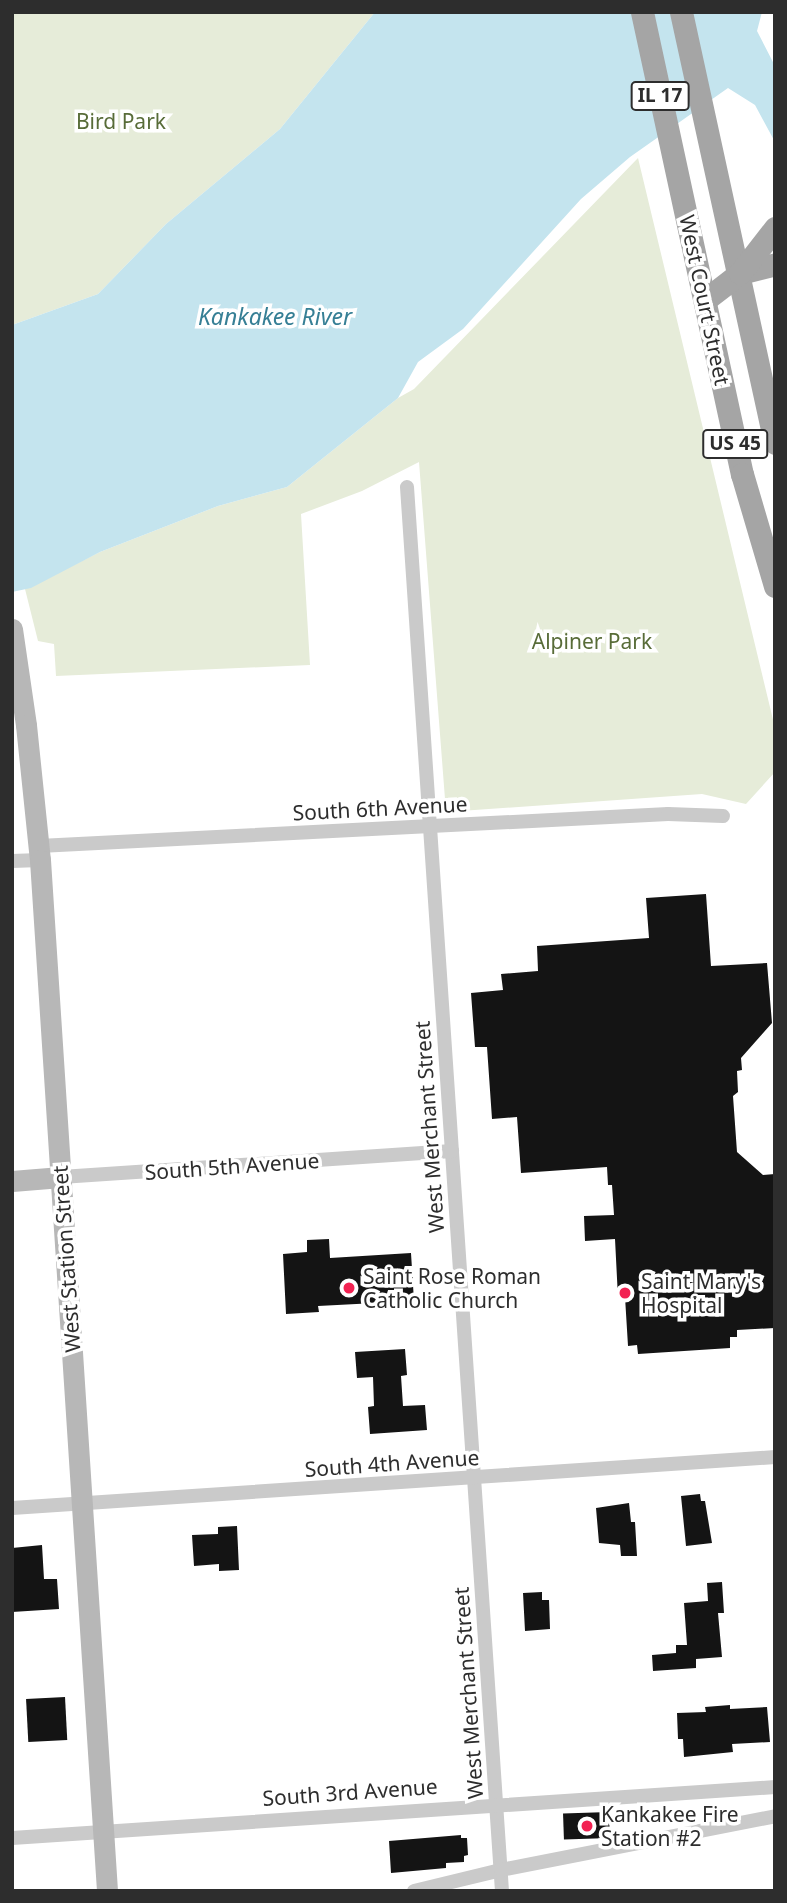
<!DOCTYPE html>
<html>
<head>
<meta charset="utf-8">
<style>
  body { margin:0 }
  #map { position:relative; width:787px; height:1903px; overflow:hidden; background:#fff; font-family:"Noto Sans",sans-serif }
  div>[style] { position:absolute }
  [style*='--x'] { left:calc(var(--x)*1px); top:calc(var(--y)*1px); width:calc(var(--w)*1px); rotate:calc(var(--a)*1deg) }
  .green>* { inset:0; background:#e6ecd9 }
  .water>* { inset:0; background:#c4e4ee }
  .building>* { inset:0; background:#141414; transform-origin:0 0 }
  .street>* { height:14px; margin:-7px; padding:0 7px; transform-origin:7px; border-radius:7px; background:#cacaca }
  .secondary>* { height:21px; margin:-10.5px; padding:0 10.5px; transform-origin:10.5px; border-radius:10.5px; background:#b7b7b7 }
  .primary>* { height:23px; margin:-11.5px; padding:0 11.5px; transform-origin:11.5px; border-radius:11.5px; background:#a5a5a5 }
  .dots>* { width:19px; height:19px; translate:-50% -50%; box-sizing:border-box; border:4px solid #fff; border-radius:50% }
  span { translate:-50% -50%; white-space:nowrap; text-align:center; line-height:1.15; -webkit-text-stroke:7px #fff; paint-order:stroke }
  .shield-label span { padding:2px 5px; background:#fff; border:2px solid; border-radius:5px; -webkit-text-stroke-width:0 }
  .shield-label { font-size:19px; color:#2d2d2d; font-weight:700 }
  .park-label { font-size:21px; color:#586c38 }
  .street-label { font-size:21px; color:#2d2d2d }
  .poi-label { font-size:21px; color:#2d2d2d }
  .left { translate:0 -50%; text-align:left }
  .water-label { font-size:23px; color:#367f95; font-style:italic }
  .frame { position:absolute; inset:0; border:14px solid #2d2d2d; pointer-events:none }
</style>
</head>
<body>
<div id="map">
  <div class="green">
    <div style="clip-path:polygon(12px 12px,375px 12px,280px 129px,166px 224px,98px 294px,12px 325px)"></div>
    <div style="clip-path:polygon(638px 158px,775px 728px,775px 772px,746px 804px,702px 794px,446px 812px,419px 462px,362px 491px,301px 514px,310px 665px,56px 676px,54px 644px,38px 641px,25px 589px,100px 552px,218px 506px,287px 487px,398px 398px,414px 389px)"></div>
  </div>
  <div class="water">
    <div style="clip-path:polygon(375px 12px,762px 12px,757px 31px,775px 66px,775px 142px,755px 105px,728px 88px,630px 157px,581px 199px,463px 329px,418px 362px,398px 398px,287px 487px,218px 506px,100px 552px,31px 588px,12px 592px,12px 325px,98px 294px,166px 224px,280px 129px)"></div>
  </div>
  <div class="building">
    <div style="clip-path:polygon(706px 894px,711px 966px,767px 963px,772px 1023px,741px 1058px,742px 1070px,737px 1071px,738px 1092px,733px 1096px,737px 1152px,763px 1175px,775px 1174px,775px 1328px,737px 1330px,737px 1337px,730px 1337px,730px 1348px,638px 1354px,637px 1345px,628px 1346px,625px 1297px,618px 1298px,615px 1239px,585px 1241px,584px 1216px,614px 1215px,612px 1185px,608px 1185px,607px 1167px,521px 1173px,517px 1117px,492px 1119px,487px 1047px,475px 1047px,471px 993px,503px 990px,501px 974px,538px 971px,537px 946px,649px 938px,646px 898px)"></div>
    <div style="clip-path:polygon(329px 1239px,330px 1258px,411px 1253px,414px 1301px,318px 1306px,319px 1312px,286px 1314px,283px 1254px,307px 1252px,307px 1240px)"></div>
    <div style="clip-path:polygon(405px 1349px,407px 1375px,401px 1376px,403px 1406px,425px 1405px,427px 1430px,370px 1434px,368px 1407px,374px 1406px,373px 1377px,357px 1378px,355px 1352px)"></div>
    <div style="clip-path:polygon(700px 1494px,701px 1501px,705px 1501px,712px 1543px,686px 1546px,681px 1496px)"></div>
    <div style="clip-path:polygon(629px 1503px,631px 1522px,635px 1522px,637px 1556px,621px 1556px,620px 1545px,599px 1543px,596px 1508px)"></div>
    <div style="clip-path:polygon(237px 1526px,239px 1570px,219px 1571px,219px 1564px,194px 1566px,192px 1535px,218px 1534px,218px 1527px)"></div>
    <div style="clip-path:polygon(42px 1545px,44px 1579px,57px 1579px,59px 1609px,12px 1612px,12px 1548px)"></div>
    <div style="clip-path:polygon(722px 1582px,724px 1613px,718px 1613px,722px 1657px,696px 1659px,696px 1668px,653px 1671px,652px 1655px,676px 1653px,676px 1645px,687px 1645px,684px 1603px,708px 1601px,707px 1583px)"></div>
    <div style="clip-path:polygon(542px 1592px,542px 1600px,549px 1600px,550px 1629px,525px 1631px,523px 1593px)"></div>
    <div style="left:65px;top:1697px;width:43px;height:39px;rotate:87deg"></div>
    <div style="clip-path:polygon(730px 1705px,730px 1709px,767px 1707px,770px 1742px,732px 1744px,733px 1752px,684px 1757px,683px 1739px,678px 1739px,677px 1713px,706px 1712px,705px 1707px)"></div>
    <div style="left:609px;top:1812px;width:26px;height:46px;rotate:88deg"></div>
    <div style="clip-path:polygon(461px 1835px,461px 1838px,467px 1838px,468px 1855px,464px 1856px,464px 1862px,446px 1863px,446px 1868px,391px 1873px,389px 1841px)"></div>
  </div>
  <div class="street">
    <div style="--x:407;--y:487;--w:1407;--a:86.13"></div>
    <div style="--x:39;--y:846;--w:630;--a:-2.91"></div>
    <div style="--x:668;--y:814;--w:55;--a:2.1"></div>
    <div style="--x:12;--y:861;--w:28;--a:-2"></div>
    <div style="--x:61;--y:1177;--w:392;--a:-3.8"></div>
    <div style="--x:12;--y:1508;--w:765;--a:-3.82"></div>
    <div style="--x:12;--y:1838;--w:765;--a:-3.82"></div>
    <div style="--x:414;--y:1891;--w:89;--a:-13.6"></div>
    <div style="--x:501;--y:1870;--w:279;--a:-11.1"></div>
  </div>
  <div class="secondary">
    <div style="--x:12;--y:629;--w:97;--a:81.7"></div>
    <div style="--x:26;--y:725;--w:136;--a:84.1"></div>
    <div style="--x:40;--y:860;--w:1033;--a:86.28"></div>
    <div style="--x:12;--y:1181;--w:49;--a:-4.7"></div>
  </div>
  <div class="primary">
    <div style="--x:642;--y:12;--w:473;--a:77.8"></div>
    <div style="--x:742;--y:474;--w:117;--a:73.6"></div>
    <div style="--x:681;--y:12;--w:441;--a:77.7"></div>
    <div style="--x:740;--y:273;--w:36;--a:-14"></div>
    <div style="--x:705;--y:300;--w:44;--a:-37.6"></div>
    <div style="--x:740;--y:273;--w:57;--a:-52.1"></div>
  </div>
  <div class="dots">
    <div style="left:349px;top:1288px;background:#f22252"></div>
    <div style="left:625px;top:1293px;background:#f22252"></div>
    <div style="left:587px;top:1826px;background:#f22252"></div>
  </div>
  <div class="shield-label">
    <span style="left:660px;top:96px">IL 17</span>
    <span style="left:735px;top:444px">US 45</span>
  </div>
  <div class="park-label">
    <span style="left:121px;top:121px">Bird Park</span>
    <span style="left:592px;top:641px">Alpiner Park</span>
  </div>
  <div class="street-label">
    <span style="left:705px;top:300px;rotate:78deg">West Court Street</span>
    <span style="left:380px;top:808px;rotate:-3deg">South 6th Avenue</span>
    <span style="left:429px;top:1127px;rotate:-94deg">West Merchant Street</span>
    <span style="left:232px;top:1166px;rotate:-4deg">South 5th Avenue</span>
    <span style="left:66px;top:1259px;rotate:-94deg">West Station Street</span>
    <span style="left:392px;top:1463px;rotate:-4deg">South 4th Avenue</span>
    <span style="left:468px;top:1693px;rotate:-94deg">West Merchant Street</span>
    <span style="left:350px;top:1792px;rotate:-4deg">South 3rd Avenue</span>
  </div>
  <div class="poi-label">
    <span class="left" style="left:363px;top:1288px">Saint Rose Roman<br>Catholic Church</span>
    <span class="left" style="left:641px;top:1293px">Saint Mary's<br>Hospital</span>
    <span class="left" style="left:601px;top:1826px">Kankakee Fire<br>Station #2</span>
  </div>
  <div class="water-label">
    <span style="left:275px;top:316px">Kankakee River</span>
  </div>
  <div class="frame"></div>
</div>
</body>
</html>
